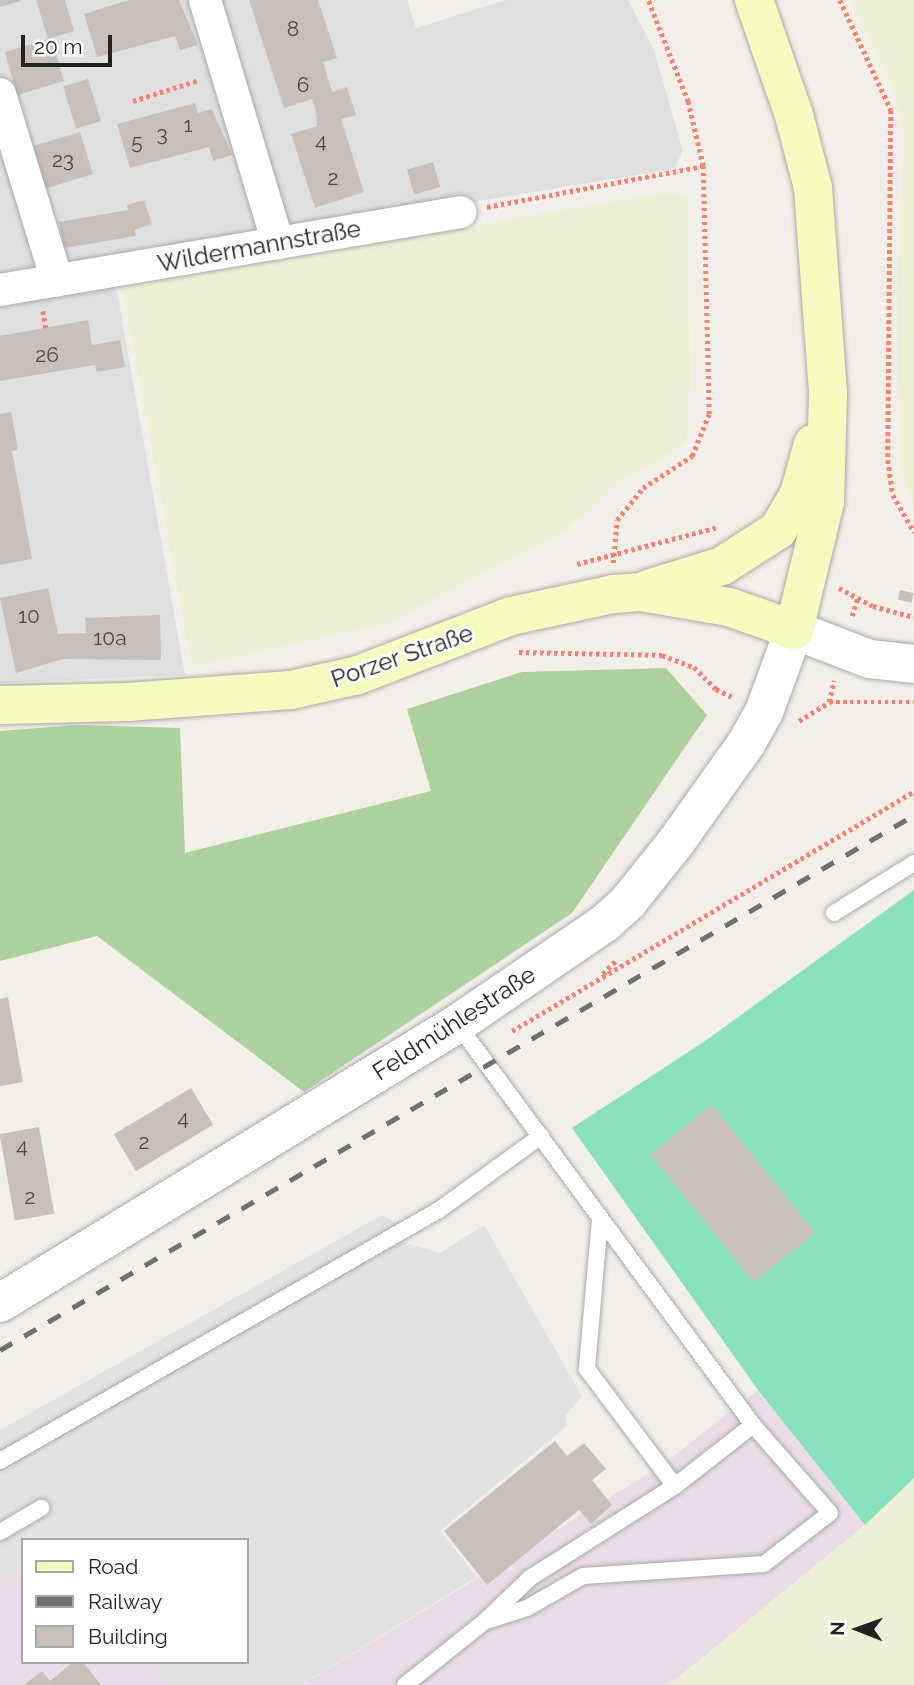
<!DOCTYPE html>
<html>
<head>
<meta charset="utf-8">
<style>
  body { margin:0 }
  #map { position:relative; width:914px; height:1685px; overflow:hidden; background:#f2efe9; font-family:Raleway,sans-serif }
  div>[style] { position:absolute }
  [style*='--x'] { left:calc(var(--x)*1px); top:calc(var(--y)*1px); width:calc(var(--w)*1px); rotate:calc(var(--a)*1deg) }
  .residential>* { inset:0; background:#e0dfdf }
  .industrial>* { inset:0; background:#ebdbe8 }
  .farmland>* { inset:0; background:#eef0d5 }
  .forest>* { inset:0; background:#add19e }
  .pitch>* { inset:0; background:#88e0be }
  .parking>* { inset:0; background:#e2e2e2 }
  .building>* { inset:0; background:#c7bfb8; transform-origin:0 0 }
  .path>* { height:4.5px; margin-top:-2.25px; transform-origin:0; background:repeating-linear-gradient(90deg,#fa8072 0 3.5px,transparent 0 7px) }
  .roads { filter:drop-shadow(0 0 2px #a9a9a9) drop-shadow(0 0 2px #a9a9a9) }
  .service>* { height:16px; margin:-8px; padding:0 8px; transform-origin:8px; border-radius:8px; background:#fff }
  .minor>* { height:32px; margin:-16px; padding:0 16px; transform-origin:16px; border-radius:16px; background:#fff }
  .tertiary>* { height:38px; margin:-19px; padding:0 19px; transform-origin:19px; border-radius:19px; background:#fff }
  .secondary>* { height:38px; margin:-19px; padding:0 19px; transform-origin:19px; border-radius:19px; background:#f7fabf }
  .rail>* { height:5px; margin-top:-2.5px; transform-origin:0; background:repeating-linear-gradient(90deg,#707070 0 14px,transparent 0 28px) }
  span { translate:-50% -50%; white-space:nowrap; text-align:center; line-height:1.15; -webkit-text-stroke:5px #fff; paint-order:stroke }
  .number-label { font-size:21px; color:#4b4948 }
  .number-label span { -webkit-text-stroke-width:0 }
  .street-label { font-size:24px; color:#222 }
  .legend { position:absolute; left:21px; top:1538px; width:228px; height:126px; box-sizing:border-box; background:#fff; border:2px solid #a7a7a7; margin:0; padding:9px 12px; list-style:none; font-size:21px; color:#222 }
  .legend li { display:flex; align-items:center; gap:14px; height:35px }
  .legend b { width:35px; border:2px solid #a7a7a7 }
  .north { position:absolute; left:823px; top:1594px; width:70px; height:70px; -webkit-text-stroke:5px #fff; paint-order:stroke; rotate:271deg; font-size:19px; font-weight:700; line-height:28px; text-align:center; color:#222 }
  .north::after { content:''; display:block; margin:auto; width:24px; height:32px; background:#222; clip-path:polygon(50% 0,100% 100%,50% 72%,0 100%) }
  .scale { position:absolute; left:21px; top:35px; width:91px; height:32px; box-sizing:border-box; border:4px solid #222; border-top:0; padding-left:9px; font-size:21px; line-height:24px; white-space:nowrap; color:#222; -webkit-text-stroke:5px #fff; paint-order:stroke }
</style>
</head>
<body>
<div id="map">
  <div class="residential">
    <div style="clip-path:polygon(0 0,407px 0,416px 28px,506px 0,628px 0,654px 50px,683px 151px,674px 169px,124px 259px,116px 286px,185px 675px,0 683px)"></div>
  </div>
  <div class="industrial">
    <div style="clip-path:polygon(758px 1390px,865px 1525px,669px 1685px,302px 1685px,658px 1468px)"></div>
    <div style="clip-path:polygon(23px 1568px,23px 1662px,149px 1662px,167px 1685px,0 1685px,0 1581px)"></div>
  </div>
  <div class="farmland">
    <div style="clip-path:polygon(852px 0,914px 0,914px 508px,900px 464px,899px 409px,897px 294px,904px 132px,891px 84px)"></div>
    <div style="clip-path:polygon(666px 193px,688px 197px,690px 382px,686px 444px,620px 481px,569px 528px,388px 623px,192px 666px,122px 285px)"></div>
    <div style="clip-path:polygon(914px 1478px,914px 1685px,669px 1685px,865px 1525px)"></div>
  </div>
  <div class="forest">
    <div style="clip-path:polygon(666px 668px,707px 715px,572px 913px,304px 1092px,97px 936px,0 961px,0 731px,77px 725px,180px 728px,185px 853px,431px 791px,407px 709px,522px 672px)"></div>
  </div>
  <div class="pitch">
    <div style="clip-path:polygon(914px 890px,914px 1478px,865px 1525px,758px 1390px,572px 1128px,705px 1041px)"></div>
  </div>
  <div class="parking">
    <div style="clip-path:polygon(382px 1215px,399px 1224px,405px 1236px,398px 1241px,440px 1253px,484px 1225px,582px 1396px,566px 1415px,567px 1426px,440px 1531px,477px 1577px,301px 1685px,167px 1685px,149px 1662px,247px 1662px,247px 1540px,23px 1540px,23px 1568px,0 1581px,0 1430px)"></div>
  </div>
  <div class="building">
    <div style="clip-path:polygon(0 0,20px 0,20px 1px,0 7px)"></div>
    <div style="clip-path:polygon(36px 0,65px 0,74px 31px,51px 38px,64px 81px,17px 95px,5px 52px,48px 39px)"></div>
    <div style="clip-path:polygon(129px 0,179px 0,198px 45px,180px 50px,175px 36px,97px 57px,84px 14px)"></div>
    <div style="clip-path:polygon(249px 0,318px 0,337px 58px,323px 62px,332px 92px,347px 87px,351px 100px,356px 115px,341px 119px,364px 192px,315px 208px,291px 134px,317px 126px,316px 111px,312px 99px,284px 108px)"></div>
    <div style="left:88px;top:79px;width:44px;height:26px;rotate:73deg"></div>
    <div style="clip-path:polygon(195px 103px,198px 113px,212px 109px,232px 155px,213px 161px,209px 147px,130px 168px,117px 124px)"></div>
    <div style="left:80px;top:132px;width:44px;height:49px;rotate:73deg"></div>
    <div style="left:433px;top:162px;width:26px;height:27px;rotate:74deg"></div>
    <div style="clip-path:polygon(144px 200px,152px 224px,134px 230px,136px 236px,64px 248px,59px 222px,128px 210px,127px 205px)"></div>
    <div style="clip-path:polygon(88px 320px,92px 345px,120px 340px,125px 367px,97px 372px,95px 365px,0 381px,0 336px)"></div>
    <div style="clip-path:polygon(11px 412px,18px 450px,12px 451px,32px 559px,0 565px,0 414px)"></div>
    <div style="clip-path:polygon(48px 588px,58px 634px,86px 633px,85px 618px,160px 615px,161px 660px,63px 659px,16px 673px,0 598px)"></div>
    <div style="left:900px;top:590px;width:14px;height:10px;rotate:12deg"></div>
    <div style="clip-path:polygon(8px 997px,23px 1082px,0 1086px,0 999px)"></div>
    <div style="left:191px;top:1088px;width:43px;height:90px;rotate:59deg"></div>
    <div style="left:712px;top:1105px;width:164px;height:79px;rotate:51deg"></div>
    <div style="left:39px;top:1127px;width:88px;height:40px;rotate:80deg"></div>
    <div style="clip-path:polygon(555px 1441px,567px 1456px,584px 1443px,606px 1469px,592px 1480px,612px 1505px,591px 1524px,579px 1510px,487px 1585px,444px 1531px)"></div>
    <div style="clip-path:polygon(73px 1662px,83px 1662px,101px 1685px,24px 1685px,42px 1671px,50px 1681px)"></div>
  </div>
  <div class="path">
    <div style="--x:840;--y:0;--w:121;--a:65.1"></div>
    <div style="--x:891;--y:110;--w:350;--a:90.5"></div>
    <div style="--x:888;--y:460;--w:35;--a:82"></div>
    <div style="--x:893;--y:495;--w:43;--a:60.4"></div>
    <div style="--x:133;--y:101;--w:69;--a:-17.7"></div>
    <div style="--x:487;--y:207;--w:220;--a:-10.7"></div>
    <div style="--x:43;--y:311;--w:17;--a:80"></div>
    <div style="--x:613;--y:563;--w:43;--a:-84.7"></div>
    <div style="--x:617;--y:520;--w:41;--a:-50.9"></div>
    <div style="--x:643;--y:488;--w:59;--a:-33.1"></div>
    <div style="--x:692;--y:456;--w:45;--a:-68"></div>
    <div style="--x:709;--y:414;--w:248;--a:-91.4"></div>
    <div style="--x:703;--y:166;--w:66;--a:-103.2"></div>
    <div style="--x:688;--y:102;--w:110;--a:-111.4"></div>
    <div style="--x:577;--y:564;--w:146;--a:-14.7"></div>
    <div style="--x:839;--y:588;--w:38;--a:28"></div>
    <div style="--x:873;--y:606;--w:42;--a:15"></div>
    <div style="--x:852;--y:616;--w:21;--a:-73"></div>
    <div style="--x:519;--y:652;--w:143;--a:1.2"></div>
    <div style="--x:662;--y:655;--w:34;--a:21"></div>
    <div style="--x:694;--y:667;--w:31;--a:45"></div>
    <div style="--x:716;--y:689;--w:20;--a:27"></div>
    <div style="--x:829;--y:702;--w:22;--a:-77"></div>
    <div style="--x:799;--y:721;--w:36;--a:-32"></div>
    <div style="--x:829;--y:702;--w:85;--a:0"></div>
    <div style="--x:603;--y:974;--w:19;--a:-47"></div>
    <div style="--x:512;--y:1031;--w:468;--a:-30.8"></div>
  </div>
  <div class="roads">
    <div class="service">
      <div style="--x:834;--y:913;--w:94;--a:-32"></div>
      <div style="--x:600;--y:1219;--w:151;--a:95"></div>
      <div style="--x:587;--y:1369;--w:146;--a:53.1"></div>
      <div style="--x:0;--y:1461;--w:506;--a:-29.76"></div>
      <div style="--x:439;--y:1210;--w:126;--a:-36"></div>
      <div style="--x:0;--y:1532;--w:48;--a:-30.3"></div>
      <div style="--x:490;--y:1620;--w:39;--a:-18"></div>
      <div style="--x:527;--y:1608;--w:64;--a:-29.7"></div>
      <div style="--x:583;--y:1576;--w:181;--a:-3.8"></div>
      <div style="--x:764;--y:1564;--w:83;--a:-37.7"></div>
      <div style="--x:830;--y:1513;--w:117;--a:-131.2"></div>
      <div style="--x:405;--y:1685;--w:101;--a:-38.6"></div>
      <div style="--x:484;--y:1622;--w:64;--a:-43.7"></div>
      <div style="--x:530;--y:1578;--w:172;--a:-32.4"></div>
      <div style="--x:675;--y:1486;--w:99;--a:-38"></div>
      <div style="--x:753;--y:1425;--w:498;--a:-126.4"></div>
    </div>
    <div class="minor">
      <div style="--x:205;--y:0;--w:254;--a:73.3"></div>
      <div style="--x:0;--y:94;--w:195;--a:73"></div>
      <div style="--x:0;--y:290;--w:467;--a:-9.6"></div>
    </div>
    <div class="tertiary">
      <div style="--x:0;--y:1303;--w:535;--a:-31.4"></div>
      <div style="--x:457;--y:1024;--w:179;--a:-34.3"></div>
      <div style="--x:605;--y:923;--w:31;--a:-42"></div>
      <div style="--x:628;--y:902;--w:77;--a:-51.3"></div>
      <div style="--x:676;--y:842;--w:120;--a:-54.5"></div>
      <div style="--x:746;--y:744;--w:37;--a:-61"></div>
      <div style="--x:764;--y:712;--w:87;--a:-69.9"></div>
      <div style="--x:794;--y:630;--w:81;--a:20.9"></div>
      <div style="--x:870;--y:659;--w:44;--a:6.5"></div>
    </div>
    <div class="secondary">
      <div style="--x:648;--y:589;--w:77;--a:-17.3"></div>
      <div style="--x:722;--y:566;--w:67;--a:-32.7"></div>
      <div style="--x:778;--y:530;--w:42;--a:-59.7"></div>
      <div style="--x:799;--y:494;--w:52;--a:-74.4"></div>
      <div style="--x:0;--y:705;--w:128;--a:-1.3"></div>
      <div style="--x:128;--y:702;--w:163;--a:-4.2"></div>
      <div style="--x:291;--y:690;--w:69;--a:-12.6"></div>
      <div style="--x:358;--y:675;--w:164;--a:-21.1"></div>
      <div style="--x:511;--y:616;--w:105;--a:-12.1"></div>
      <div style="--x:614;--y:594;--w:27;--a:-4"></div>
      <div style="--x:641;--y:592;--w:89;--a:9.7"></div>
      <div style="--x:729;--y:607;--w:69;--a:19.5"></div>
      <div style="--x:794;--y:630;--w:132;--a:-76.4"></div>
      <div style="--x:825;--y:502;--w:110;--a:-88.4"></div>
      <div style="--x:828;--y:392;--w:205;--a:-94.2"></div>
      <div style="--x:813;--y:188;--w:75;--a:-104.6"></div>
      <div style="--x:794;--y:115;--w:122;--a:-109.2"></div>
    </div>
  </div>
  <div class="rail">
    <div style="--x:0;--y:1350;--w:1059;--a:-30.34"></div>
  </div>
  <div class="number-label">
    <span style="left:293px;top:29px">8</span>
    <span style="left:303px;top:85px">6</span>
    <span style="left:188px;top:125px">1</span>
    <span style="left:162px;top:134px">3</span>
    <span style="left:321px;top:141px">4</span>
    <span style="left:137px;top:142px">5</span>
    <span style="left:63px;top:160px">23</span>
    <span style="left:333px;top:178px">2</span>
    <span style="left:47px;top:355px">26</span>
    <span style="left:29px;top:616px">10</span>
    <span style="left:110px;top:638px">10a</span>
    <span style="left:183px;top:1118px">4</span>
    <span style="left:144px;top:1142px">2</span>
    <span style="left:22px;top:1146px">4</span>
    <span style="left:30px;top:1197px">2</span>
  </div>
  <div class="street-label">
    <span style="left:259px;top:246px;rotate:-10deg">Wildermannstraße</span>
    <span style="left:402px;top:656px;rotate:-19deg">Porzer Straße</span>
    <span style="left:454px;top:1023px;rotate:-33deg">Feldmühlestraße</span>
  </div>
  <ul class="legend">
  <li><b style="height:9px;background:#f7fabf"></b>Road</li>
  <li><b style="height:9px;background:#707070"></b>Railway</li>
  <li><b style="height:19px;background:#c7bfb8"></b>Building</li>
  </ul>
  <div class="north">N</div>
  <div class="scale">20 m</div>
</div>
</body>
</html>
